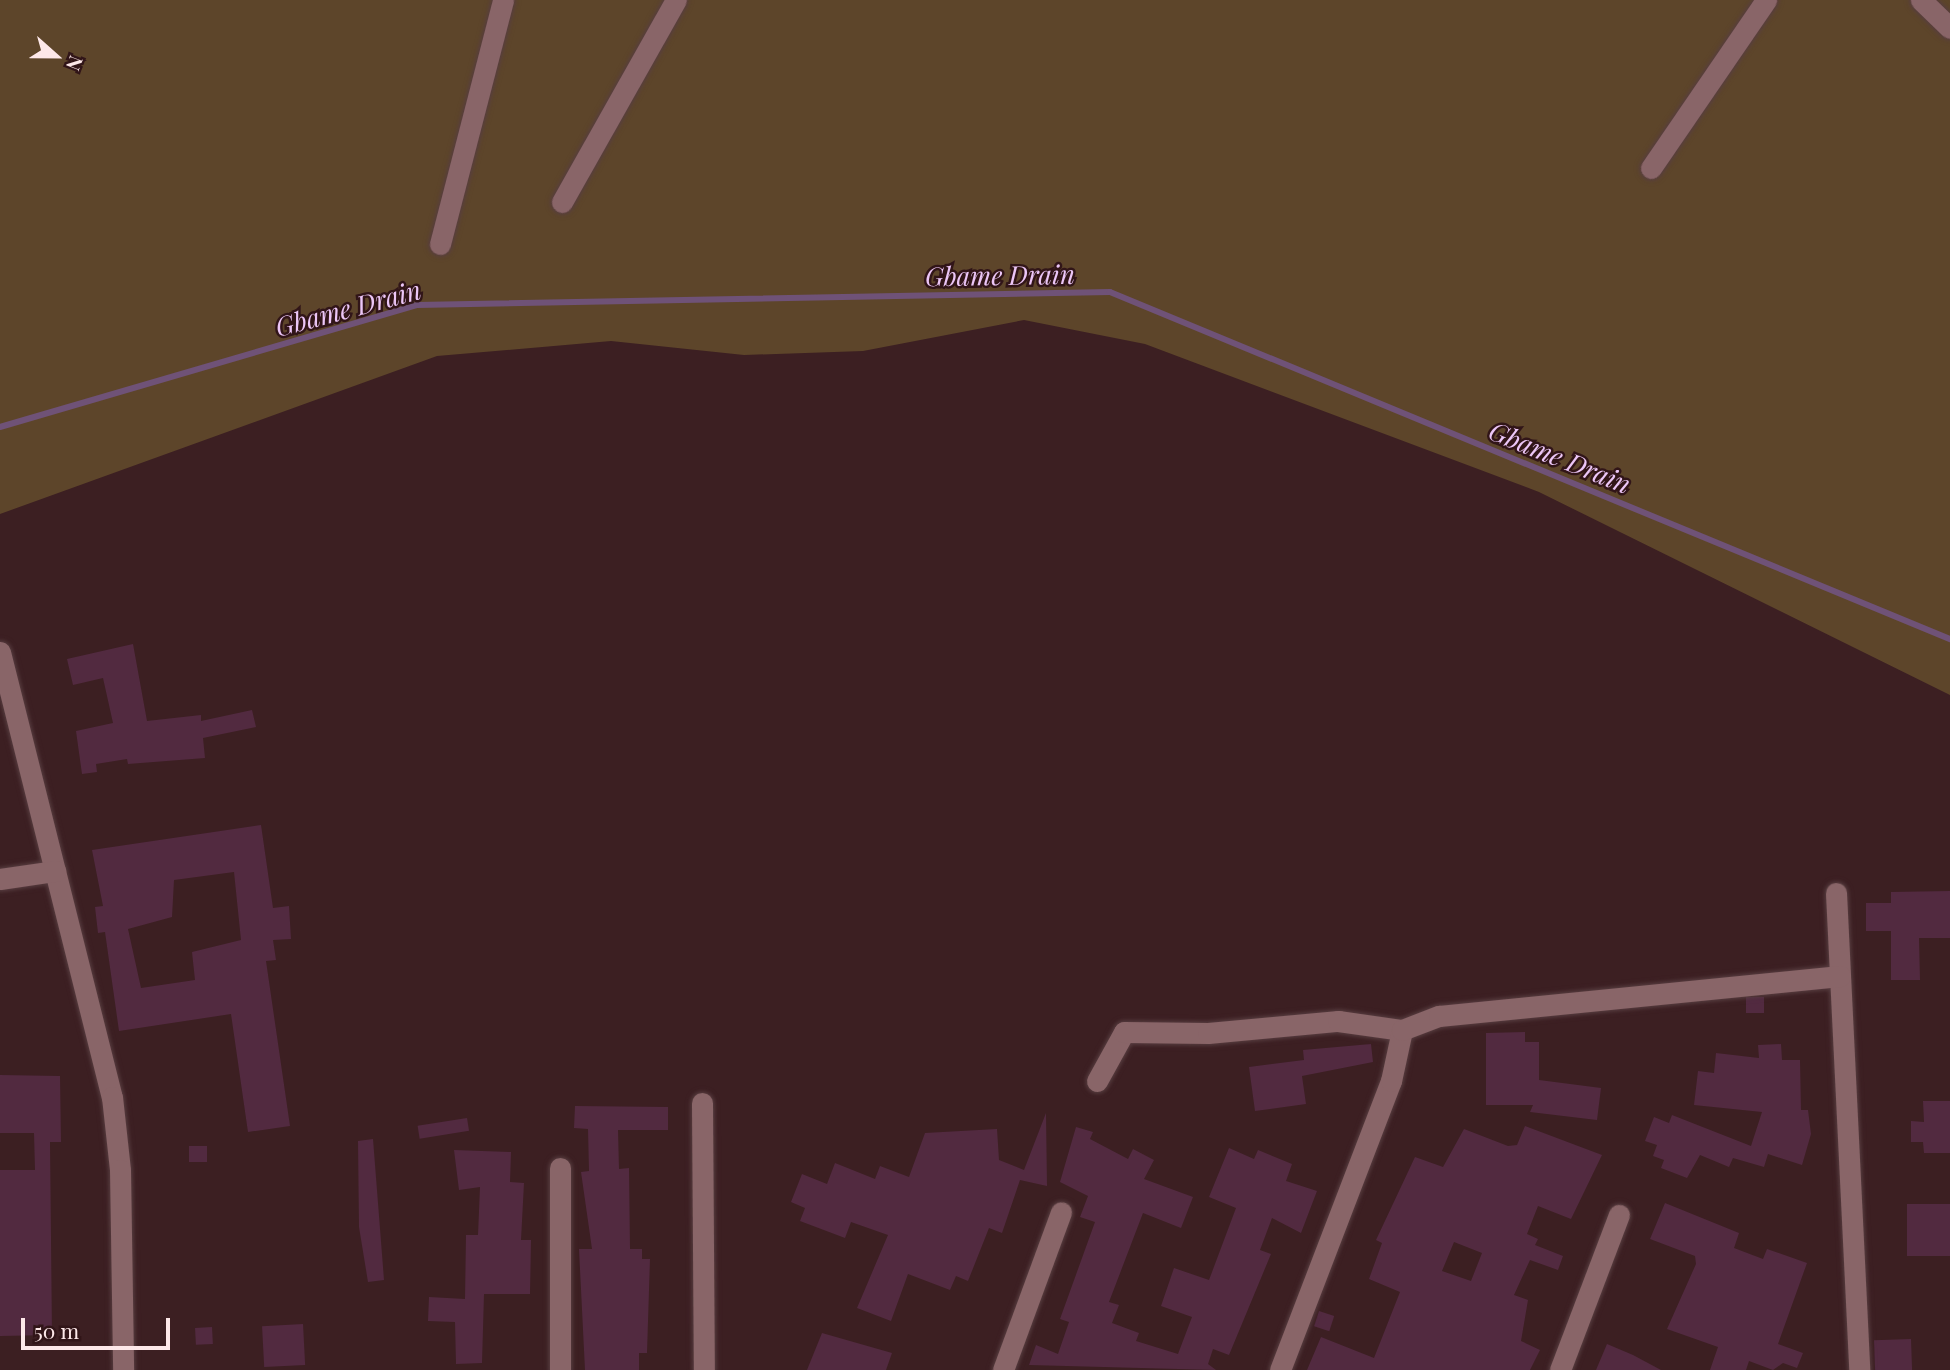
<!DOCTYPE html>
<html>
<head>
<meta charset="utf-8">
<style>
  body { margin:0 }
  #map { position:relative; width:1950px; height:1370px; overflow:hidden; background:#3c1f22; font-family:"Playfair Display",serif }
  div>[style] { position:absolute }
  [style*='--x'] { left:calc(var(--x)*1px); top:calc(var(--y)*1px); width:calc(var(--w)*1px); rotate:calc(var(--a)*1deg) }
  .green>* { inset:0; background:#5d452a }
  .stream>* { height:6px; margin:-3px; padding:0 3px; transform-origin:3px; border-radius:3px; background:#6f5277 }
  .building>* { inset:0; background:#522a40; transform-origin:0 0 }
  .roads { filter:drop-shadow(0 0 2px #573d40) drop-shadow(0 0 2px #573d40) }
  .minor>* { height:21px; margin:-10.5px; padding:0 10.5px; transform-origin:10.5px; border-radius:10.5px; background:#896568 }
  span { translate:-50% -50%; white-space:nowrap; text-align:center; line-height:1.15; -webkit-text-stroke:5px #311518; paint-order:stroke }
  .water-label { font-size:26px; color:#ecc6f7; font-style:italic }
  .north { position:absolute; left:21px; top:21px; width:70px; height:70px; -webkit-text-stroke:5px #311518; paint-order:stroke; rotate:111deg; font-size:19px; font-weight:700; line-height:28px; text-align:center; color:#fde8e9 }
  .north::after { content:''; display:block; margin:auto; width:24px; height:32px; background:#fde8e9; clip-path:polygon(50% 0,100% 100%,50% 72%,0 100%) }
  .scale { position:absolute; left:21px; top:1318px; width:149px; height:32px; box-sizing:border-box; border:4px solid #fde8e9; border-top:0; padding-left:9px; font-size:21px; line-height:24px; white-space:nowrap; color:#fde8e9; -webkit-text-stroke:5px #311518; paint-order:stroke }
</style>
</head>
<body>
<div id="map">
  <div class="green">
    <div style="clip-path:polygon(0 0,1950px 0,1950px 695px,1539px 492px,1145px 344px,1024px 320px,863px 351px,744px 355px,611px 341px,437px 356px,0 514px)"></div>
  </div>
  <div class="stream">
    <div style="--x:0;--y:427;--w:434;--a:-16.3"></div>
    <div style="--x:417;--y:305;--w:693;--a:-1.07"></div>
    <div style="--x:1110;--y:292;--w:909;--a:22.45"></div>
  </div>
  <div class="building">
    <div style="clip-path:polygon(133px 644px,147px 721px,201px 715px,201px 721px,252px 710px,256px 727px,203px 738px,205px 758px,128px 764px,127px 759px,96px 764px,97px 772px,82px 774px,76px 731px,113px 723px,103px 678px,73px 685px,67px 659px)"></div>
    <div style="clip-path:polygon(evenodd,261px 825px,273px 908px,289px 906px,291px 939px,273px 940px,276px 960px,266px 961px,290px 1126px,248px 1132px,231px 1014px,119px 1031px,105px 932px,98px 933px,95px 907px,103px 906px,92px 850px,261px 825px,234px 872px,241px 940px,192px 952px,195px 980px,141px 988px,128px 929px,172px 917px,174px 880px,234px 872px)"></div>
    <div style="clip-path:polygon(1950px 891px,1950px 938px,1919px 938px,1920px 980px,1891px 980px,1891px 931px,1866px 931px,1866px 903px,1891px 903px,1891px 892px)"></div>
    <div style="left:1764px;top:997px;width:16px;height:18px;rotate:90deg"></div>
    <div style="clip-path:polygon(1525px 1032px,1525px 1042px,1539px 1042px,1539px 1080px,1601px 1088px,1597px 1120px,1530px 1112px,1533px 1105px,1486px 1105px,1486px 1033px)"></div>
    <div style="clip-path:polygon(1371px 1044px,1373px 1062px,1302px 1076px,1306px 1104px,1255px 1111px,1249px 1067px,1304px 1060px,1303px 1050px)"></div>
    <div style="clip-path:polygon(1781px 1044px,1782px 1060px,1800px 1060px,1801px 1110px,1808px 1110px,1811px 1134px,1802px 1165px,1768px 1154px,1764px 1167px,1733px 1158px,1729px 1167px,1700px 1155px,1687px 1178px,1661px 1168px,1664px 1160px,1653px 1156px,1657px 1145px,1645px 1141px,1654px 1117px,1669px 1123px,1672px 1115px,1751px 1146px,1762px 1112px,1694px 1105px,1698px 1071px,1714px 1073px,1716px 1053px,1759px 1058px,1758px 1045px)"></div>
    <div style="clip-path:polygon(0 1075px,60px 1076px,61px 1142px,50px 1142px,52px 1335px,0 1336px,0 1170px,35px 1170px,34px 1133px,0 1133px)"></div>
    <div style="clip-path:polygon(1923px 1101px,1950px 1101px,1950px 1153px,1924px 1153px,1923px 1142px,1911px 1142px,1911px 1121px,1924px 1122px)"></div>
    <div style="clip-path:polygon(575px 1106px,668px 1107px,668px 1130px,618px 1130px,619px 1169px,629px 1168px,630px 1249px,642px 1249px,642px 1259px,650px 1259px,647px 1353px,639px 1353px,639px 1370px,585px 1370px,579px 1249px,592px 1249px,581px 1172px,589px 1171px,588px 1129px,574px 1128px)"></div>
    <div style="clip-path:polygon(1046px 1113px,1047px 1186px,1020px 1180px,1002px 1233px,989px 1228px,968px 1281px,956px 1276px,950px 1290px,908px 1274px,891px 1321px,857px 1308px,888px 1235px,851px 1222px,845px 1238px,800px 1221px,805px 1208px,791px 1202px,802px 1174px,827px 1184px,835px 1163px,875px 1179px,880px 1166px,909px 1177px,925px 1133px,997px 1129px,999px 1160px,1024px 1170px)"></div>
    <div style="left:467px;top:1118px;width:13px;height:50px;rotate:81deg"></div>
    <div style="clip-path:polygon(evenodd,1525px 1126px,1602px 1155px,1571px 1219px,1538px 1206px,1527px 1234px,1538px 1239px,1535px 1245px,1563px 1256px,1558px 1270px,1530px 1260px,1514px 1295px,1528px 1300px,1521px 1341px,1540px 1350px,1530px 1370px,1307px 1370px,1321px 1337px,1374px 1358px,1400px 1292px,1369px 1279px,1382px 1243px,1376px 1240px,1415px 1157px,1443px 1167px,1464px 1129px,1508px 1146px,1517px 1145px,1525px 1126px,1454px 1242px,1482px 1253px,1471px 1281px,1442px 1271px,1454px 1242px)"></div>
    <div style="clip-path:polygon(1076px 1127px,1093px 1132px,1090px 1139px,1128px 1159px,1133px 1149px,1154px 1160px,1144px 1179px,1193px 1197px,1181px 1228px,1143px 1213px,1109px 1302px,1119px 1305px,1112px 1323px,1139px 1333px,1136px 1341px,1178px 1354px,1192px 1317px,1161px 1306px,1174px 1268px,1209px 1280px,1236px 1208px,1209px 1197px,1229px 1148px,1254px 1159px,1258px 1150px,1292px 1164px,1286px 1181px,1317px 1191px,1301px 1233px,1272px 1218px,1260px 1250px,1271px 1254px,1229px 1355px,1213px 1349px,1208px 1364px,1216px 1370px,1029px 1365px,1036px 1345px,1058px 1354px,1069px 1322px,1060px 1319px,1095px 1222px,1080px 1217px,1088px 1196px,1060px 1182px)"></div>
    <div style="clip-path:polygon(373px 1139px,384px 1280px,368px 1282px,359px 1227px,358px 1141px)"></div>
    <div style="left:207px;top:1146px;width:16px;height:18px;rotate:90deg"></div>
    <div style="clip-path:polygon(454px 1150px,511px 1152px,510px 1182px,524px 1183px,521px 1240px,531px 1240px,530px 1294px,484px 1294px,482px 1363px,456px 1364px,455px 1322px,428px 1321px,429px 1297px,465px 1299px,466px 1235px,478px 1235px,480px 1187px,459px 1190px)"></div>
    <div style="clip-path:polygon(1665px 1203px,1739px 1233px,1734px 1248px,1763px 1259px,1767px 1249px,1807px 1263px,1778px 1344px,1803px 1353px,1797px 1368px,1783px 1363px,1773px 1370px,1749px 1361px,1746px 1370px,1710px 1370px,1718px 1347px,1667px 1329px,1696px 1264px,1695px 1256px,1650px 1239px)"></div>
    <div style="left:1907px;top:1204px;width:43px;height:52px"></div>
    <div style="left:1319px;top:1311px;width:16px;height:16px;rotate:18deg"></div>
    <div style="left:303px;top:1324px;width:41px;height:41px;rotate:87deg"></div>
    <div style="left:212px;top:1327px;width:17px;height:17px;rotate:87deg"></div>
    <div style="clip-path:polygon(822px 1333px,892px 1353px,886px 1370px,807px 1370px)"></div>
    <div style="left:1911px;top:1339px;width:31px;height:37px;rotate:88deg"></div>
    <div style="clip-path:polygon(1607px 1344px,1633px 1355px,1661px 1370px,1596px 1370px)"></div>
  </div>
  <div class="roads">
    <div class="minor">
      <div style="--x:1921;--y:0;--w:40;--a:44"></div>
      <div style="--x:1651;--y:168;--w:204;--a:-55.6"></div>
      <div style="--x:562;--y:202;--w:232;--a:-60.6"></div>
      <div style="--x:440;--y:244;--w:252;--a:-75.5"></div>
      <div style="--x:0;--y:652;--w:459;--a:75.9"></div>
      <div style="--x:112;--y:1097;--w:73;--a:83.7"></div>
      <div style="--x:120;--y:1170;--w:200;--a:89.1"></div>
      <div style="--x:0;--y:879;--w:56;--a:-8.3"></div>
      <div style="--x:1836;--y:893;--w:478;--a:87.2"></div>
      <div style="--x:1097;--y:1081;--w:56;--a:-61.1"></div>
      <div style="--x:1124;--y:1032;--w:84;--a:0.7"></div>
      <div style="--x:1208;--y:1033;--w:131;--a:-5.3"></div>
      <div style="--x:1338;--y:1021;--w:65;--a:8"></div>
      <div style="--x:702;--y:1103;--w:267;--a:89.6"></div>
      <div style="--x:560;--y:1168;--w:202;--a:90"></div>
      <div style="--x:1003;--y:1370;--w:168;--a:-69.8"></div>
      <div style="--x:1280;--y:1370;--w:310;--a:-69"></div>
      <div style="--x:1391;--y:1081;--w:52;--a:-77.8"></div>
      <div style="--x:1402;--y:1030;--w:40;--a:-21"></div>
      <div style="--x:1439;--y:1016;--w:403;--a:-5.7"></div>
      <div style="--x:1560;--y:1370;--w:166;--a:-69.2"></div>
    </div>
  </div>
  <div class="water-label">
    <span style="left:1000px;top:275px;rotate:-1deg">Gbame Drain</span>
    <span style="left:348px;top:308px;rotate:-15deg">Gbame Drain</span>
    <span style="left:1560px;top:457px;rotate:22deg">Gbame Drain</span>
  </div>
  <div class="north">N</div>
  <div class="scale">50 m</div>
</div>
</body>
</html>
